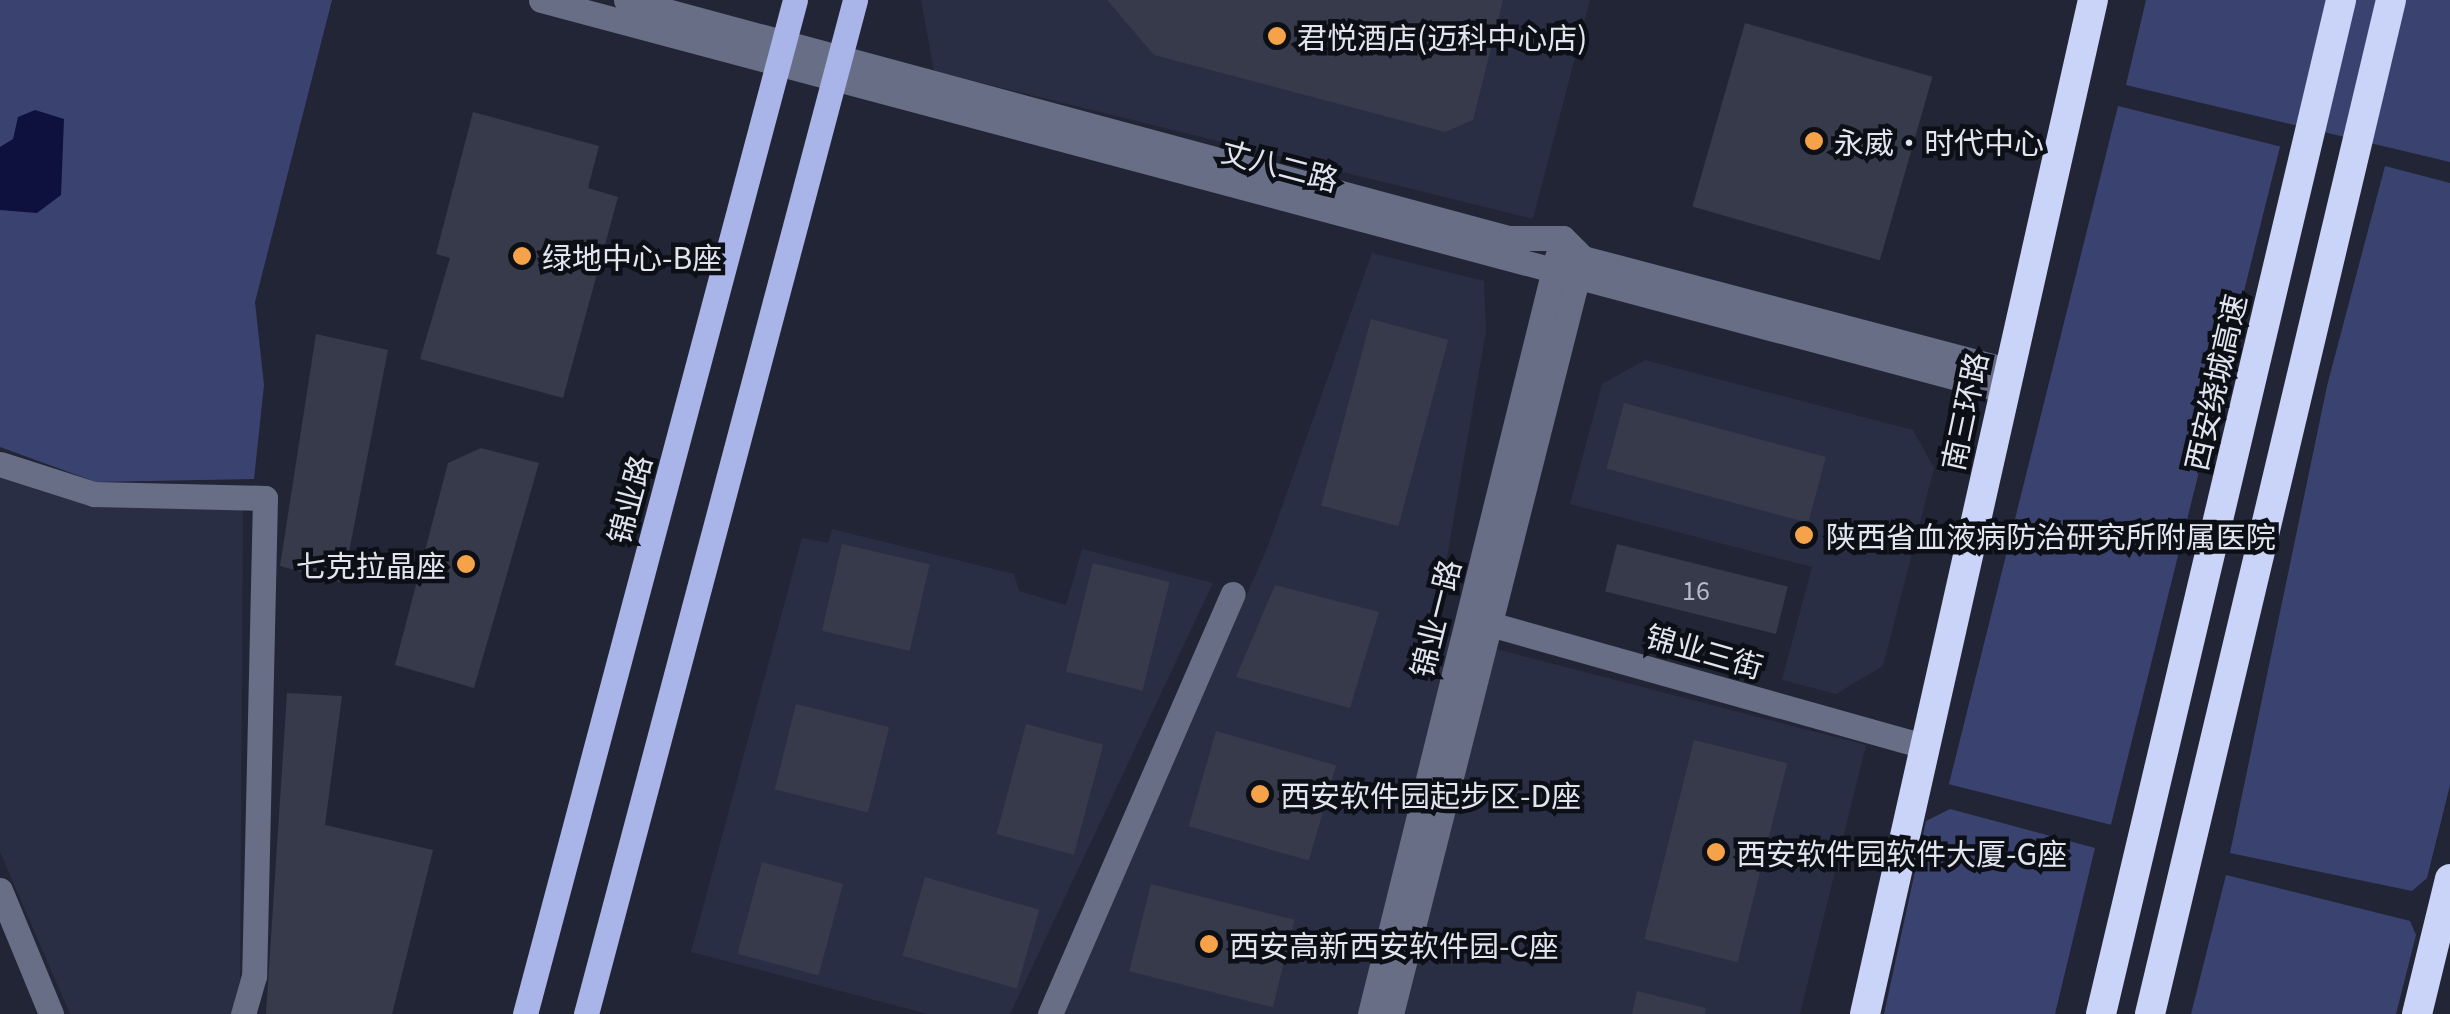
<!DOCTYPE html>
<html>
<head>
<meta charset="utf-8">
<style>
  body { margin:0 }
  #map { position:relative; width:2450px; height:1014px; overflow:hidden; background:#222535; font-family:Georgia,"Noto Sans SC",serif }
  div>[style] { position:absolute }
  [style*='--x'] { left:calc(var(--x)*1px); top:calc(var(--y)*1px); width:calc(var(--w)*1px); rotate:calc(var(--a)*1deg) }
  .built>* { inset:0; background:#292e44 }
  .green>* { inset:0; background:#3a436f; transform-origin:0 0 }
  .water>* { inset:0; background:#0e103e }
  .building>* { inset:0; background:#363a4b; transform-origin:0 0 }
  .minor>* { height:25px; margin:-12.5px; padding:0 12.5px; transform-origin:12.5px; border-radius:12.5px; background:#676e86 }
  .major>* { height:25px; margin:-12.5px; padding:0 12.5px; transform-origin:12.5px; border-radius:12.5px; background:#a9b5e8 }
  .highway>* { height:30px; margin:-15px; padding:0 15px; transform-origin:15px; border-radius:15px; background:#cad3f8 }
  .dots>* { width:28px; height:28px; translate:-50% -50%; box-sizing:border-box; border:5px solid #0d0f16; border-radius:50% }
  span { translate:-50% -50%; white-space:nowrap; text-align:center; line-height:1.15; -webkit-text-stroke:9px #0d0f16; paint-order:stroke }
  .number-label { font-size:25px; color:#b7bac6 }
  .number-label span { -webkit-text-stroke-width:0 }
  .poi-label { font-size:30px; color:#e2e4ef }
  .left { translate:0 -50%; text-align:left }
  .right { translate:-100% -50%; text-align:right }
  .street-label { font-size:30px; color:#e2e4ef }
</style>
</head>
<body>
<div id="map">
  <div class="built">
    <div style="clip-path:polygon(921px 0,1590px 0,1533px 219px,934px 71px)"></div>
    <div style="clip-path:polygon(1372px 253px,1484px 281px,1486px 331px,1434px 633px,1866px 745px,1800px 1014px,1064px 1014px,1268px 546px)"></div>
    <div style="clip-path:polygon(1645px 360px,1913px 430px,1934px 468px,1883px 666px,1836px 694px,1782px 680px,1812px 567px,1570px 504px,1602px 384px)"></div>
    <div style="clip-path:polygon(0 471px,243px 504px,240px 980px,231px 1014px,70px 1014px,0 852px)"></div>
    <div style="clip-path:polygon(832px 529px,1014px 574px,1019px 591px,1066px 605px,1082px 549px,1213px 583px,1010px 1014px,928px 1014px,691px 952px,802px 538px,828px 543px)"></div>
  </div>
  <div class="green">
    <div style="clip-path:polygon(0 0,332px 0,255px 302px,264px 385px,254px 479px,96px 482px,0 447px)"></div>
    <div style="clip-path:polygon(2146px 0,2450px 0,2450px 162px,2126px 85px)"></div>
    <div style="left:2118px;top:106px;width:167px;height:699px;rotate:14deg"></div>
    <div style="clip-path:polygon(2385px 166px,2450px 183px,2450px 785px,2427px 878px,2412px 891px,2230px 853px,2327px 386px)"></div>
    <div style="clip-path:polygon(1950px 809px,2095px 848px,2055px 1014px,1884px 1014px,1926px 821px)"></div>
    <div style="clip-path:polygon(2226px 875px,2410px 921px,2416px 935px,2396px 1014px,2191px 1014px)"></div>
  </div>
  <div class="water">
    <div style="clip-path:polygon(35px 110px,64px 119px,61px 195px,37px 213px,0 210px,0 147px,13px 139px,18px 117px)"></div>
  </div>
  <div class="building">
    <div style="clip-path:polygon(1107px 0,1503px 0,1473px 120px,1445px 132px,1154px 55px)"></div>
    <div style="left:1745px;top:23px;width:195px;height:191px;rotate:16deg"></div>
    <div style="clip-path:polygon(473px 112px,599px 146px,588px 188px,618px 197px,563px 398px,420px 359px,450px 258px,436px 254px)"></div>
    <div style="left:1371px;top:319px;width:80px;height:193px;rotate:15deg"></div>
    <div style="clip-path:polygon(316px 334px,388px 350px,343px 583px,280px 566px)"></div>
    <div style="left:1624px;top:403px;width:209px;height:68px;rotate:15deg"></div>
    <div style="clip-path:polygon(481px 448px,539px 463px,474px 688px,395px 665px,448px 463px)"></div>
    <div style="left:842px;top:544px;width:90px;height:89px;rotate:13deg"></div>
    <div style="left:1617px;top:544px;width:176px;height:49px;rotate:14deg"></div>
    <div style="left:1093px;top:563px;width:79px;height:112px;rotate:14deg"></div>
    <div style="clip-path:polygon(1275px 585px,1379px 612px,1350px 708px,1236px 677px)"></div>
    <div style="clip-path:polygon(287px 693px,342px 696px,325px 825px,433px 850px,392px 1014px,266px 1014px)"></div>
    <div style="left:796px;top:704px;width:96px;height:88px;rotate:14deg"></div>
    <div style="left:1026px;top:724px;width:80px;height:114px;rotate:15deg"></div>
    <div style="left:1216px;top:731px;width:125px;height:99px;rotate:16deg"></div>
    <div style="left:1694px;top:740px;width:96px;height:205px;rotate:14deg"></div>
    <div style="left:762px;top:862px;width:84px;height:95px;rotate:15deg"></div>
    <div style="left:925px;top:877px;width:119px;height:82px;rotate:16deg"></div>
    <div style="left:1151px;top:884px;width:148px;height:90px;rotate:14deg"></div>
    <div style="clip-path:polygon(1637px 991px,1706px 1008px,1705px 1014px,1632px 1014px)"></div>
  </div>
  <div class="minor">
    <div style="--x:541;--y:0;--w:1513;--a:14.94"></div>
    <div style="--x:626;--y:0;--w:914;--a:15.1"></div>
    <div style="--x:1508;--y:238;--w:55;--a:0"></div>
    <div style="--x:1563;--y:238;--w:28;--a:45"></div>
    <div style="--x:1583;--y:258;--w:439;--a:14.8"></div>
    <div style="--x:0;--y:464;--w:99;--a:17.7"></div>
    <div style="--x:94;--y:494;--w:171;--a:1.3"></div>
    <div style="--x:265;--y:498;--w:478;--a:91.3"></div>
    <div style="--x:254;--y:976;--w:40;--a:106"></div>
    <div style="--x:1472;--y:619;--w:470;--a:15.7"></div>
    <div style="--x:0;--y:890;--w:134;--a:67.6"></div>
    <div style="--x:1050;--y:1014;--w:458;--a:-66.5"></div>
    <div style="--x:1370;--y:1014;--w:780;--a:-76.12"></div>
    <div style="--x:1391;--y:1014;--w:775;--a:-75.8"></div>
  </div>
  <div class="major">
    <div style="--x:525;--y:1014;--w:1049;--a:-75.09"></div>
    <div style="--x:586;--y:1014;--w:1049;--a:-75.14"></div>
  </div>
  <div class="highway">
    <div style="--x:1865;--y:1014;--w:1039;--a:-77.33"></div>
    <div style="--x:2101;--y:1014;--w:1042;--a:-76.68"></div>
    <div style="--x:2150;--y:1014;--w:1042;--a:-76.63"></div>
    <div style="--x:2417;--y:1014;--w:139;--a:-76.3"></div>
  </div>
  <div class="dots">
    <div style="left:1277px;top:36px;background:#f6a248"></div>
    <div style="left:1814px;top:141px;background:#f6a248"></div>
    <div style="left:522px;top:256px;background:#f6a248"></div>
    <div style="left:1804px;top:535px;background:#f6a248"></div>
    <div style="left:466px;top:564px;background:#f6a248"></div>
    <div style="left:1260px;top:794px;background:#f6a248"></div>
    <div style="left:1716px;top:852px;background:#f6a248"></div>
    <div style="left:1209px;top:944px;background:#f6a248"></div>
  </div>
  <div class="number-label">
    <span style="left:1696px;top:589px">16</span>
  </div>
  <div class="poi-label">
    <span class="left" style="left:1297px;top:36px">君悦酒店(迈科中心店)</span>
    <span class="left" style="left:1834px;top:141px">永威·时代中心</span>
    <span class="left" style="left:542px;top:256px">绿地中心-B座</span>
    <span class="left" style="left:1826px;top:535px">陕西省血液病防治研究所附属医院</span>
    <span class="right" style="left:446px;top:564px">七克拉晶座</span>
    <span class="left" style="left:1280px;top:794px">西安软件园起步区-D座</span>
    <span class="left" style="left:1736px;top:852px">西安软件园软件大厦-G座</span>
    <span class="left" style="left:1229px;top:944px">西安高新西安软件园-C座</span>
  </div>
  <div class="street-label">
    <span style="left:1280px;top:164px;rotate:15deg">丈八二路</span>
    <span style="left:2214px;top:382px;rotate:-77deg">西安绕城高速</span>
    <span style="left:1963px;top:411px;rotate:-78deg">南三环路</span>
    <span style="left:628px;top:499px;rotate:-75deg">锦业路</span>
    <span style="left:1434px;top:618px;rotate:-76deg">锦业一路</span>
    <span style="left:1705px;top:650px;rotate:16deg">锦业三街</span>
  </div>
</div>
</body>
</html>
